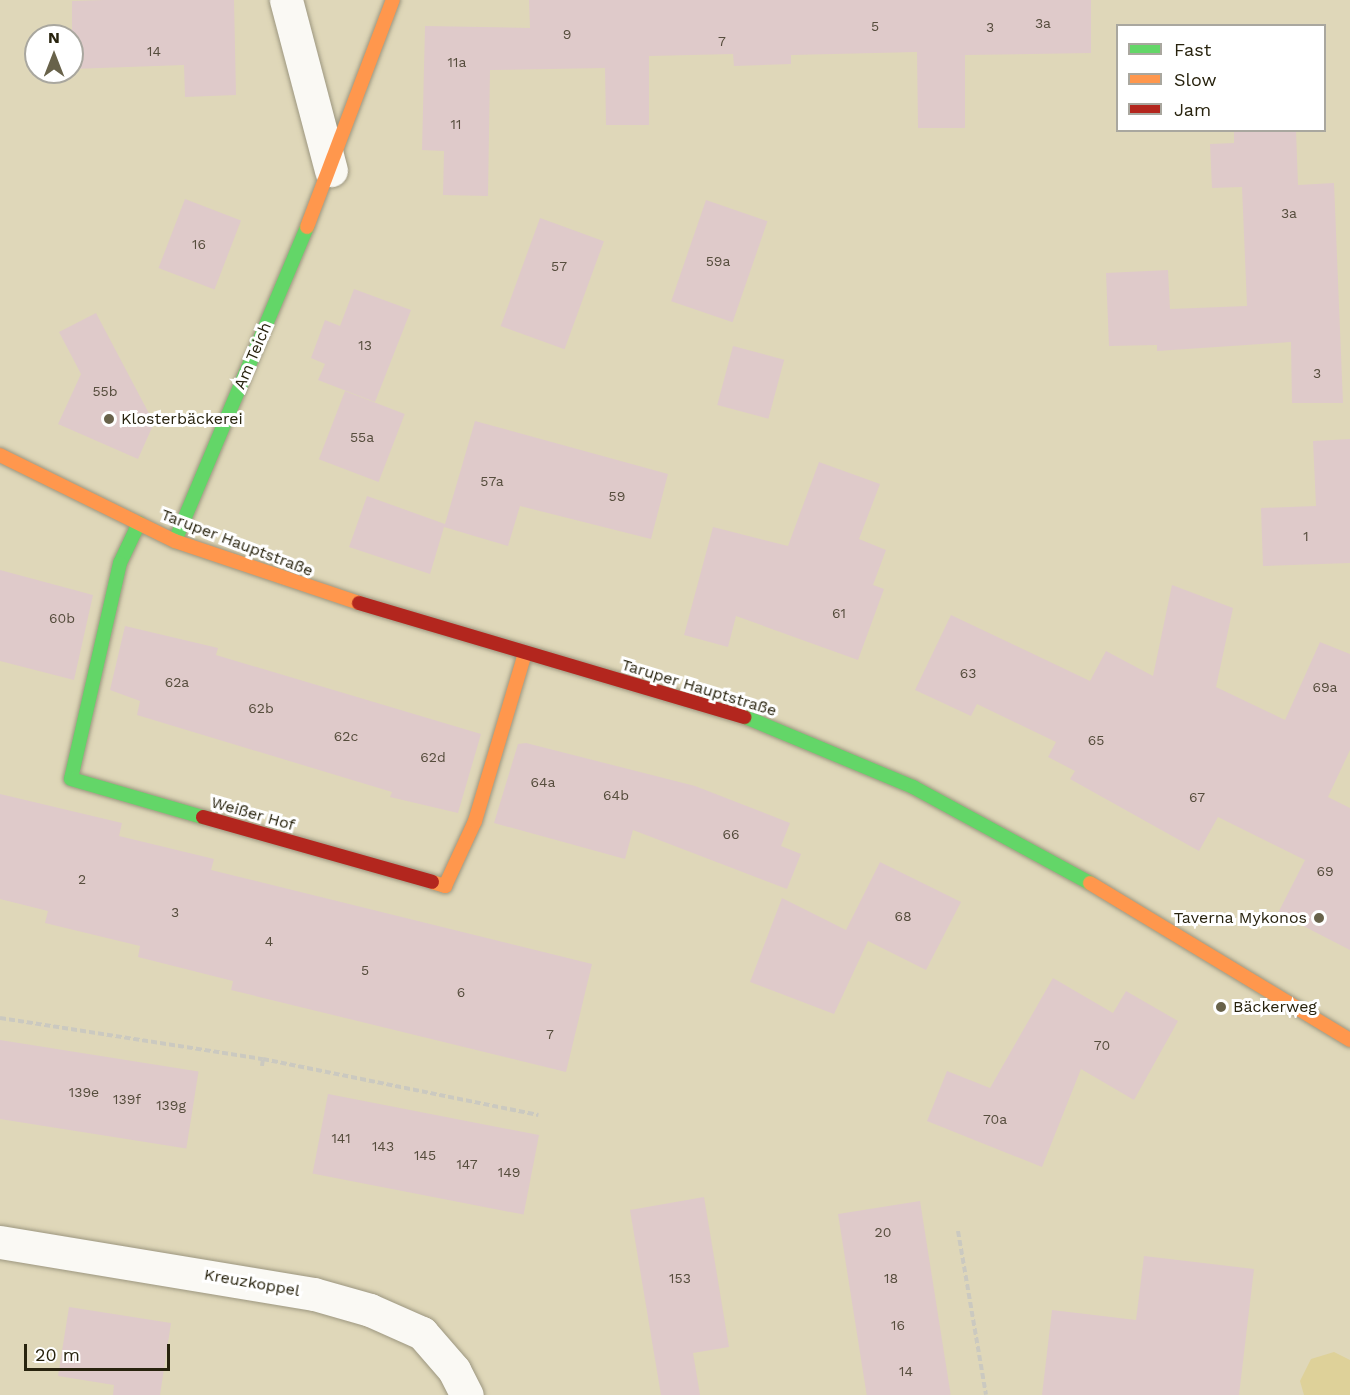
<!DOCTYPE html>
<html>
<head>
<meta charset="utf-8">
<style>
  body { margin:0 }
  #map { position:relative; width:1350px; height:1395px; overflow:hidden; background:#dfd7b9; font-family:"Work Sans",sans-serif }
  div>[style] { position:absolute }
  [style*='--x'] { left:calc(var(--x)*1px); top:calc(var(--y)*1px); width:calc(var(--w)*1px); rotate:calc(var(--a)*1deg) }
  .green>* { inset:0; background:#ded199 }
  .building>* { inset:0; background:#dfcaca; transform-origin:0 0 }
  .path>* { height:4px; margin-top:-2px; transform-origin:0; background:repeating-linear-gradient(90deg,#cbc9c0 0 6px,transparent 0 9px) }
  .roads { filter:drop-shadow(0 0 2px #9c967f) drop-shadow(0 0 2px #9c967f) }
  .street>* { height:33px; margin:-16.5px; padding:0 16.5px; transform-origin:16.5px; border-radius:16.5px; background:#faf9f4 }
  .fast>* { height:14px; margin:-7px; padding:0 7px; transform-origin:7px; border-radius:7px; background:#63d668 }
  .slow>* { height:14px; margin:-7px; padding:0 7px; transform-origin:7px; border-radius:7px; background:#ff974d }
  .jam>* { height:14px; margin:-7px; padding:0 7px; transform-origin:7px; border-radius:7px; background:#b3261e }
  .dots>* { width:16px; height:16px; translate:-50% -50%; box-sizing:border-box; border:3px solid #fff; border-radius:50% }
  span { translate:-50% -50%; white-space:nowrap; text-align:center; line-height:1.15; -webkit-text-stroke:6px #fff; paint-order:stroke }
  .number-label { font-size:14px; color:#564d3d }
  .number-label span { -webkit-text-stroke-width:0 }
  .street-label { font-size:16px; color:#28230e }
  .poi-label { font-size:16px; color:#28230e }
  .left { translate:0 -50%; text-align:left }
  .right { translate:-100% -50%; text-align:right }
  .legend { position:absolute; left:1116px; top:24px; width:210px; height:108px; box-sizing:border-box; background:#fff; border:2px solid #a9a79f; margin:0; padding:8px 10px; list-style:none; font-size:18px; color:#28230e }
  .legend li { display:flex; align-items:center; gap:12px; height:30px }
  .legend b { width:30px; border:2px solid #a9a79f }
  .north { position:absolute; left:24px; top:24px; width:60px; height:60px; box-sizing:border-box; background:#fff; border:2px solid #a9a79f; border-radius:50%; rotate:0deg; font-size:16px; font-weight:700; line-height:24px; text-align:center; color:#28230e }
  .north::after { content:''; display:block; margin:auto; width:21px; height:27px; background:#68624a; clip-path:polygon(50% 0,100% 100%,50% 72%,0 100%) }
  .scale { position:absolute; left:24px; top:1344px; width:146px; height:27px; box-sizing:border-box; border:3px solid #28230e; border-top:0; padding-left:8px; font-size:18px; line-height:21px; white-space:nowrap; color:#28230e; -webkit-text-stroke:4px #fff; paint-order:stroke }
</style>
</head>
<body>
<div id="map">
  <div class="green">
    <div style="clip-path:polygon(1334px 1352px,1350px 1360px,1350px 1395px,1304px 1395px,1300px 1381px,1311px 1359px)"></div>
  </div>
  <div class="building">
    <div style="clip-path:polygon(104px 0,234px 0,236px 95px,185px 97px,184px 65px,72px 69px,72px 1px)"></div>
    <div style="clip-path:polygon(529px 0,1091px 0,1091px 53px,965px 55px,965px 128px,918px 128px,917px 52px,791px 55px,791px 64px,734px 66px,733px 54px,649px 56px,649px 125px,606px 125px,605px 68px,490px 70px,488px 196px,443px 195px,444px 151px,422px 150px,425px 26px,530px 28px)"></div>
    <div style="clip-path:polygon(1234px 130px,1296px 130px,1298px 185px,1334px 183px,1343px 403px,1292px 403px,1291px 342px,1157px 351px,1157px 345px,1109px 346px,1106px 273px,1168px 270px,1170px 309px,1247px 306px,1242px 187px,1212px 188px,1210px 144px,1234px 143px)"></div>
    <div style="left:185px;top:199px;width:60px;height:74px;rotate:21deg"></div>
    <div style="left:706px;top:200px;width:65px;height:107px;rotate:19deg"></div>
    <div style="left:540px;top:218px;width:68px;height:115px;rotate:20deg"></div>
    <div style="clip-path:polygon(354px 289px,411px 310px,375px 402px,318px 380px,325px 364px,311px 358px,325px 320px,340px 326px)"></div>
    <div style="clip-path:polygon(96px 313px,154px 423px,138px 459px,58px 424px,81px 374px,59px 332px)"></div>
    <div style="left:733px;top:346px;width:53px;height:61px;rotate:15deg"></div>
    <div style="left:345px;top:391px;width:64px;height:73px;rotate:21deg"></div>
    <div style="clip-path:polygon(475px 421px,668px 474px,651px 539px,520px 506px,508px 546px,444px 527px,430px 574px,349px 547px,367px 496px,445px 524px)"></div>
    <div style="clip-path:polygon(1350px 439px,1350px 563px,1263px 566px,1261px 508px,1316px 506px,1313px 441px)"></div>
    <div style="clip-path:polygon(819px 462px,880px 484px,859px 539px,886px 550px,873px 585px,884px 589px,858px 660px,736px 616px,728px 647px,684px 635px,713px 527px,788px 546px)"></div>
    <div style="clip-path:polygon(0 570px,93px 595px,74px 680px,0 661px)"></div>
    <div style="clip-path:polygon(1172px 585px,1233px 608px,1216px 687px,1285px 720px,1320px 642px,1350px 654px,1350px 750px,1328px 797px,1350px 808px,1350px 950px,1278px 913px,1305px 860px,1218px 817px,1199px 851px,1070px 779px,1075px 771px,1048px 757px,1056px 742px,977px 704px,971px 716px,915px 690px,951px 615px,1090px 681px,1106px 651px,1153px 676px)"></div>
    <div style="clip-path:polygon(125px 626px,218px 648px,216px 655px,481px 734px,458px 813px,390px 797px,392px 792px,137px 715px,140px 701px,110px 690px)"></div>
    <div style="clip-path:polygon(526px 743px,695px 786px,790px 823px,781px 846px,801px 854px,787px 889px,633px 830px,625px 859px,494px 823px,518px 744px)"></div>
    <div style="clip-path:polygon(0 794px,122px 823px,119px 836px,214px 859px,211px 870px,592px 964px,566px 1072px,231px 990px,233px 981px,138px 957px,140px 946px,45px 923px,48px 911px,0 899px)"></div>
    <div style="clip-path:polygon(880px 862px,961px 902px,926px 970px,868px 941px,834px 1014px,750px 982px,782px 898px,846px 930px)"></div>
    <div style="clip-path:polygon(1053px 978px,1113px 1013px,1126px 991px,1178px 1021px,1134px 1100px,1081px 1069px,1042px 1167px,927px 1121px,947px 1071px,990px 1088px)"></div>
    <div style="left:0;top:1040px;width:201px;height:78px;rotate:9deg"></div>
    <div style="left:328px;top:1094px;width:215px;height:81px;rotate:11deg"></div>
    <div style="clip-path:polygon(704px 1197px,729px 1347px,693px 1353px,700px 1395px,661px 1395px,630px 1210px)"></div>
    <div style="left:920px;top:1201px;width:196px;height:83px;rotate:81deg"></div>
    <div style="clip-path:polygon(1144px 1256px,1254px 1269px,1239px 1395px,1042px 1395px,1052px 1310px,1136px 1320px)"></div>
    <div style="clip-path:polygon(69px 1307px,171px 1323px,160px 1395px,113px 1395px,114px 1385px,58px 1376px)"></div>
  </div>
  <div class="path">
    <div style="--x:0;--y:1018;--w:266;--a:8.9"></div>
    <div style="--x:263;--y:1059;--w:281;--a:11.5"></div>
    <div style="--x:262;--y:1066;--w:7;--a:-82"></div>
    <div style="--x:958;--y:1231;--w:166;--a:80.3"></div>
  </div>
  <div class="roads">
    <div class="street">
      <div style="--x:286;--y:0;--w:176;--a:75.2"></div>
      <div style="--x:0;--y:1242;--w:318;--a:9.4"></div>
      <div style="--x:314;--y:1294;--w:58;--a:15.9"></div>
      <div style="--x:370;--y:1310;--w:57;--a:23.9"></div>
      <div style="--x:422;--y:1333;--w:49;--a:49.1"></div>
      <div style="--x:454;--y:1370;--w:28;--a:63"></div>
    </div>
    <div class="fast">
      <div style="--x:139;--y:523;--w:44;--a:115.4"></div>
      <div style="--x:120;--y:563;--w:221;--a:102.8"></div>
      <div style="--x:71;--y:779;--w:137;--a:16.1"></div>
      <div style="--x:175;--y:541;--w:341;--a:-67.2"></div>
      <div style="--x:745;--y:717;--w:182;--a:22.6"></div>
      <div style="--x:913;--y:787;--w:201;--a:28.5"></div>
    </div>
    <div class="slow">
      <div style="--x:307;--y:227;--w:243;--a:-69.3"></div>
      <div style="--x:0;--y:455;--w:195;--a:26.2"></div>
      <div style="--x:175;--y:541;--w:194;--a:18.6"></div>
      <div style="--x:432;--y:882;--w:14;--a:17"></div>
      <div style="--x:445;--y:886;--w:72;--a:-65.2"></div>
      <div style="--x:475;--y:821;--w:175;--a:-73.4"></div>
      <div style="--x:1090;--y:883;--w:304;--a:31.1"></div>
    </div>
    <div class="jam">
      <div style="--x:359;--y:603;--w:402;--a:16.5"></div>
      <div style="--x:203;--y:817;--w:238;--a:15.8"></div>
    </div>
  </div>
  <div class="dots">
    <div style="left:109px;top:419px;background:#68624a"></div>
    <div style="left:1319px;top:918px;background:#68624a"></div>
    <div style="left:1221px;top:1007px;background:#68624a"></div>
  </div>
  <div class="number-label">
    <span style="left:1043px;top:23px">3a</span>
    <span style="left:875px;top:26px">5</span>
    <span style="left:990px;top:27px">3</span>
    <span style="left:567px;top:34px">9</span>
    <span style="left:722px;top:41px">7</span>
    <span style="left:154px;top:51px">14</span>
    <span style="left:457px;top:62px">11a</span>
    <span style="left:456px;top:124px">11</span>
    <span style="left:1289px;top:213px">3a</span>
    <span style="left:199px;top:244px">16</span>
    <span style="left:718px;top:261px">59a</span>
    <span style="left:559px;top:266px">57</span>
    <span style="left:365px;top:345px">13</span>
    <span style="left:1317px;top:373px">3</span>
    <span style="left:105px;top:391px">55b</span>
    <span style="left:362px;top:437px">55a</span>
    <span style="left:492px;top:481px">57a</span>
    <span style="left:617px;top:496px">59</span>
    <span style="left:1306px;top:536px">1</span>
    <span style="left:839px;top:613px">61</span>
    <span style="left:62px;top:618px">60b</span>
    <span style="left:968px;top:673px">63</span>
    <span style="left:177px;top:682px">62a</span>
    <span style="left:1325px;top:687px">69a</span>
    <span style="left:261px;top:708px">62b</span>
    <span style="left:346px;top:736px">62c</span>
    <span style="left:1096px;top:740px">65</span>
    <span style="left:433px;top:757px">62d</span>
    <span style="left:543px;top:782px">64a</span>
    <span style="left:616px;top:795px">64b</span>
    <span style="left:1197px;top:797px">67</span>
    <span style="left:731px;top:834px">66</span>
    <span style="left:1325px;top:871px">69</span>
    <span style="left:82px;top:879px">2</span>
    <span style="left:175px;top:912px">3</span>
    <span style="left:903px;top:916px">68</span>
    <span style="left:269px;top:941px">4</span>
    <span style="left:365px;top:970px">5</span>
    <span style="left:461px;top:992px">6</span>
    <span style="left:550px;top:1034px">7</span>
    <span style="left:1102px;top:1045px">70</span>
    <span style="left:84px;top:1092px">139e</span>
    <span style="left:127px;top:1099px">139f</span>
    <span style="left:171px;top:1105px">139g</span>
    <span style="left:995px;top:1119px">70a</span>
    <span style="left:341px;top:1138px">141</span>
    <span style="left:383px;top:1146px">143</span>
    <span style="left:425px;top:1155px">145</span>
    <span style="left:467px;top:1164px">147</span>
    <span style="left:509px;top:1172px">149</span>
    <span style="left:883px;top:1232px">20</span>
    <span style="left:680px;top:1278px">153</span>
    <span style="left:891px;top:1278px">18</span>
    <span style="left:898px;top:1325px">16</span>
    <span style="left:906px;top:1371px">14</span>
  </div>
  <div class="street-label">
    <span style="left:253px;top:356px;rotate:-67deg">Am Teich</span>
    <span style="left:237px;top:543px;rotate:21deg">Taruper Hauptstraße</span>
    <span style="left:699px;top:688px;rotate:17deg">Taruper Hauptstraße</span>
    <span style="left:253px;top:814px;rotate:16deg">Weißer Hof</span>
    <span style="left:252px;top:1283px;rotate:10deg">Kreuzkoppel</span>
  </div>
  <div class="poi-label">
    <span class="left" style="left:121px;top:419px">Klosterbäckerei</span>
    <span class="right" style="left:1307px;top:918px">Taverna Mykonos</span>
    <span class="left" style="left:1233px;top:1007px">Bäckerweg</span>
  </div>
  <ul class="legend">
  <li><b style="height:8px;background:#63d668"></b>Fast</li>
  <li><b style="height:8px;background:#ff974d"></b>Slow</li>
  <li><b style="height:8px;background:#b3261e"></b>Jam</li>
  </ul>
  <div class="north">N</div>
  <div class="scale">20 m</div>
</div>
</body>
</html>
